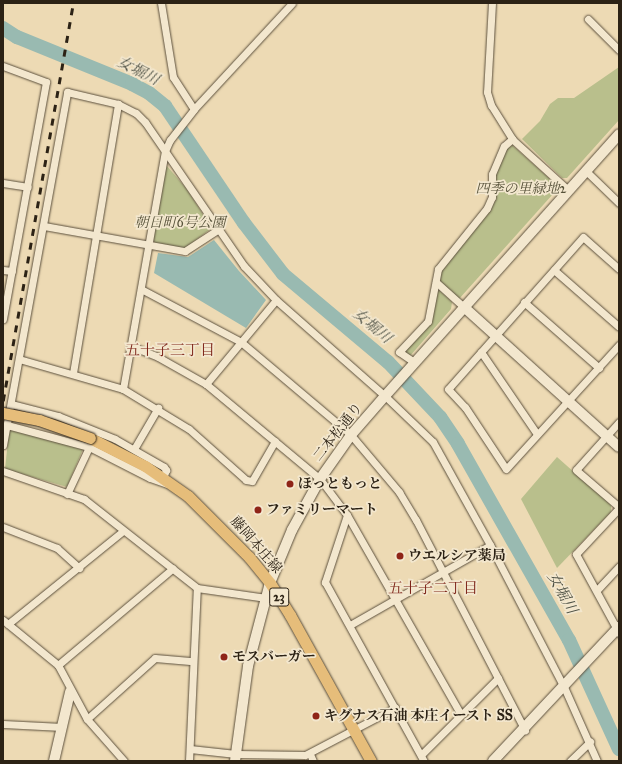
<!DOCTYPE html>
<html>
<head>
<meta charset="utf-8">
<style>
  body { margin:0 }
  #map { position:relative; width:622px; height:764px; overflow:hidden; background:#eddab4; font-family:"IM FELL Great Primer","Noto Serif JP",serif }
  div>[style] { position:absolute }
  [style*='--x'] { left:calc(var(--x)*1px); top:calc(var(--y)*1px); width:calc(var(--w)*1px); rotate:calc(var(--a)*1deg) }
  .green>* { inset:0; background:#b9bf8c }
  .water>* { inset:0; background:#99bab1 }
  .river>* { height:14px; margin:-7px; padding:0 7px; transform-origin:7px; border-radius:7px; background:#99bab1 }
  .roads { filter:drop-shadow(0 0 1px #5c503d) drop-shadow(0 0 1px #5c503d) }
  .street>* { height:7px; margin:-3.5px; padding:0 3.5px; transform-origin:3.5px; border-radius:3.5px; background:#f3e7ce }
  .secondary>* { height:10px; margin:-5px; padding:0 5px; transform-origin:5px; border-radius:5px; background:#f3e7ce }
  .primary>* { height:11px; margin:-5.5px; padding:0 5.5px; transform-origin:5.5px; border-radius:5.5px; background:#e6bd7a }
  .rail>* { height:2.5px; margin-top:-1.25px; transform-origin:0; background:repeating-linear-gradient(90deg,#2c2215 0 7px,transparent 0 14px) }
  .bridges { filter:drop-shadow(0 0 1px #2c2215) drop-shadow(0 0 1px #2c2215) }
  .primary-bridge>* { height:11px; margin:-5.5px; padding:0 5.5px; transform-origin:5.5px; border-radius:5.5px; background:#e6bd7a }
  .dots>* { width:11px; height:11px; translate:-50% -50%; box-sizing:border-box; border:2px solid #f3e7ce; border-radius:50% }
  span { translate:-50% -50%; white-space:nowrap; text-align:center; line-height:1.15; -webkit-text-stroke:3.5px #f3e7ce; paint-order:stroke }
  .shield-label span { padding:1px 3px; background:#f3e7ce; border:1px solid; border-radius:3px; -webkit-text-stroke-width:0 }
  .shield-label { font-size:13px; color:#2c2215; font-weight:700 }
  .park-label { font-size:14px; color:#565139; font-style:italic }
  .street-label { font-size:14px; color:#2c2215 }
  .poi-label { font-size:14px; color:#2c2215; font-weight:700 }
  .left { translate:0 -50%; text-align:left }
  .water-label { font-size:15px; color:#4d5044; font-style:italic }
  .neighbourhood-label { font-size:15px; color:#7a1f14 }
  .frame { position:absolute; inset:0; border:4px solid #2c2215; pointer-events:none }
</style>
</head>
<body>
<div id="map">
  <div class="green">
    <div style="clip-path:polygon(619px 67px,619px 120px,567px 178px,562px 178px,522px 139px,540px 121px,550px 104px,558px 98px,574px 98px)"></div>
    <div style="clip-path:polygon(512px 145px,550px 179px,553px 194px,459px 299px,439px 280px,440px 271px,489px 211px,495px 175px,506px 149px)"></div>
    <div style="clip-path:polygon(166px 165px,186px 188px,212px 228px,184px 249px,155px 243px,152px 239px)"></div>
    <div style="clip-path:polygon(439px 290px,452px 302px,451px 309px,410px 356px,403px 352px,431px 321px,435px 294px)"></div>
    <div style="clip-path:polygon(13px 428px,37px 433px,83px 449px,67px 487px,5px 469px,9px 431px)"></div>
    <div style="clip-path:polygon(557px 457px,611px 505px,611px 512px,557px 568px,521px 499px)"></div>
  </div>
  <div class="water">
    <div style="clip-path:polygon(214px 240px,239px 271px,266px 300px,246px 328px,154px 273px,158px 253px,188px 257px)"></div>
  </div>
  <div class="river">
    <div style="--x:3;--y:28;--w:17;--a:33"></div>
    <div style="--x:17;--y:37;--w:124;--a:22.2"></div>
    <div style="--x:132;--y:84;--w:19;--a:28"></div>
    <div style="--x:149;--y:93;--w:21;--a:39"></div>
    <div style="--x:165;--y:106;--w:141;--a:56"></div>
    <div style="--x:244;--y:223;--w:64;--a:52.6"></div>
    <div style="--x:283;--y:274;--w:137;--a:40"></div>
    <div style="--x:388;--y:362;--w:76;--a:46.6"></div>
    <div style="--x:440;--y:417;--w:32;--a:56"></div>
    <div style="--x:458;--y:444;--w:225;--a:60.5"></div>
    <div style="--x:569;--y:640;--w:120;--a:65.4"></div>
  </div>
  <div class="roads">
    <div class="street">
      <div style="--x:161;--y:3;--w:75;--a:80.8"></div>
      <div style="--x:173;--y:77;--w:38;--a:57"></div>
      <div style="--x:492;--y:3;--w:89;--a:93.2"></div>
      <div style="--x:487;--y:92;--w:14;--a:73"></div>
      <div style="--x:491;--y:105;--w:40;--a:58"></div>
      <div style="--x:512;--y:139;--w:76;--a:42.3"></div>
      <div style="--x:588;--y:19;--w:44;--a:45"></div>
      <div style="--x:3;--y:66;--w:46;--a:20.4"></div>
      <div style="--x:46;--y:82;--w:241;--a:100.3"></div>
      <div style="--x:586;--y:171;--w:46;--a:44.1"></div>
      <div style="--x:3;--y:183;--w:25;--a:9"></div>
      <div style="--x:44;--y:226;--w:143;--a:10.1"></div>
      <div style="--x:185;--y:251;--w:38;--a:-33"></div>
      <div style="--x:619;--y:269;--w:48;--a:-138.4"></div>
      <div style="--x:583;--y:237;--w:203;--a:131.6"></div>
      <div style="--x:448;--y:389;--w:25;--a:47"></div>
      <div style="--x:465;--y:407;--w:74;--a:56.5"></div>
      <div style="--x:506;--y:469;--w:168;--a:-47.7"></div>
      <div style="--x:3;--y:270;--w:9;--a:6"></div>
      <div style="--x:554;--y:270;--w:86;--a:41.2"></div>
      <div style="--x:436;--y:282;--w:39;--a:42"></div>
      <div style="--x:141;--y:289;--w:113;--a:27.9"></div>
      <div style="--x:241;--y:342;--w:144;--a:40.2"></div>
      <div style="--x:351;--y:435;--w:75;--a:49.9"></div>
      <div style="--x:399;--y:492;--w:33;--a:59"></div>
      <div style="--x:416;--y:520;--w:237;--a:62.6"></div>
      <div style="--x:524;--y:302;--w:100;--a:41.3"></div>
      <div style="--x:131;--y:346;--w:29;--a:22"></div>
      <div style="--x:158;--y:357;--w:55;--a:29.4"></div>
      <div style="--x:206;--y:384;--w:148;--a:39.8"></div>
      <div style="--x:320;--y:479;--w:45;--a:53.1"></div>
      <div style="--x:347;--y:515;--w:230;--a:60.3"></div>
      <div style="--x:481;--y:352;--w:99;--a:55.7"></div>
      <div style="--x:19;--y:359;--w:108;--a:16.1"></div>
      <div style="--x:123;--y:389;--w:77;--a:31.2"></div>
      <div style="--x:189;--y:429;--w:76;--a:41.8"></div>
      <div style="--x:246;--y:480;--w:6;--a:9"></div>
      <div style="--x:252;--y:481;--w:46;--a:-60.1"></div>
      <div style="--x:414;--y:362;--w:18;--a:-146"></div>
      <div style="--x:399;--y:352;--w:42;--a:-46.9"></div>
      <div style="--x:428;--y:321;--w:53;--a:-79.1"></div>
      <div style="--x:438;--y:269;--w:78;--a:-51.2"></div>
      <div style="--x:487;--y:208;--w:12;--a:-66"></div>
      <div style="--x:492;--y:197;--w:23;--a:-90"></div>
      <div style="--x:492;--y:174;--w:30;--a:-67"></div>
      <div style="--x:504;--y:146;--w:11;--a:-41"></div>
      <div style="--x:73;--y:373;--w:273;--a:-80.5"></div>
      <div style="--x:206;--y:384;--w:109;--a:-50.2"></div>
      <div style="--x:123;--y:389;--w:242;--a:-80"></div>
      <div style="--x:165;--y:151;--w:12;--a:-66"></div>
      <div style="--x:170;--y:140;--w:39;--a:-52"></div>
      <div style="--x:194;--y:109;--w:144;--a:-47.2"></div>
      <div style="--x:11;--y:404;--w:49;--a:14.3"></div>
      <div style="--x:58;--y:416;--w:61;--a:22"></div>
      <div style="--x:115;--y:439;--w:56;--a:29.7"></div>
      <div style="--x:164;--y:467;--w:4;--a:56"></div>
      <div style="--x:166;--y:470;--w:9;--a:111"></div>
      <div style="--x:619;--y:422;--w:64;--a:131.9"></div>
      <div style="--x:576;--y:470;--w:57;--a:40.7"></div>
      <div style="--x:7;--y:425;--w:85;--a:15"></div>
      <div style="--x:89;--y:447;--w:68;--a:26.9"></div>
      <div style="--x:150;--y:478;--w:18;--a:19"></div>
      <div style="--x:3;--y:445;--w:359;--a:-79.7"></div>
      <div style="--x:67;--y:92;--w:52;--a:13.2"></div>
      <div style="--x:118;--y:104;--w:20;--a:27"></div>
      <div style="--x:136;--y:113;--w:13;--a:45"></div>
      <div style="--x:145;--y:122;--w:175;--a:55.5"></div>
      <div style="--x:244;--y:266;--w:47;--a:46.7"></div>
      <div style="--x:276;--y:300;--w:145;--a:41.4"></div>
      <div style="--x:385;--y:396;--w:66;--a:43.8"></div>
      <div style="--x:433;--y:442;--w:118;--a:61"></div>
      <div style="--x:490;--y:545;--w:160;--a:62.5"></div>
      <div style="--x:564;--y:687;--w:81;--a:66"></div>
      <div style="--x:134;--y:449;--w:48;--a:-59.7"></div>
      <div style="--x:3;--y:471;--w:86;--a:19.1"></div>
      <div style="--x:84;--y:499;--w:144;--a:38.2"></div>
      <div style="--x:197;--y:588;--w:70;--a:8.2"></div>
      <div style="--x:67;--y:494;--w:52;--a:-64.9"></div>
      <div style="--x:347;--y:515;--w:71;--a:108.2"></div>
      <div style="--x:325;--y:582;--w:205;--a:61.1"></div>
      <div style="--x:3;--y:527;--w:58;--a:21.3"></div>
      <div style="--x:57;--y:548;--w:30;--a:42"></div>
      <div style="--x:597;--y:590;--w:33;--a:-47"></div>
      <div style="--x:3;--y:620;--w:71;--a:39.3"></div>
      <div style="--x:58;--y:665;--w:61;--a:61.8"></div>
      <div style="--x:87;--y:719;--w:56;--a:48.6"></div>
      <div style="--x:8;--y:624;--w:148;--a:-39"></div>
      <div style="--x:350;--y:625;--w:161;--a:-29.7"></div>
      <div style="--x:619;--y:633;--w:90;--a:-118.6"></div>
      <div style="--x:576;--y:554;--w:63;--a:-46.9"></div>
      <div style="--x:58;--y:665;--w:150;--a:-40.1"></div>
      <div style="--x:87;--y:719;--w:91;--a:-41.9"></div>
      <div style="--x:155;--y:658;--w:38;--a:5"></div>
      <div style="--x:3;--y:724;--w:59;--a:2.9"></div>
      <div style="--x:190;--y:749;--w:46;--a:6.2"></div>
      <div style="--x:236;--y:754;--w:69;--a:0.8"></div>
      <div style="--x:305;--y:755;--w:102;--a:-27.6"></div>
      <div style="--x:310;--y:754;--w:8;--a:67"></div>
      <div style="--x:421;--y:755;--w:109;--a:-45"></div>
      <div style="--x:189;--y:761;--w:173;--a:-87.4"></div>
      <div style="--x:570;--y:761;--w:28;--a:-44"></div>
    </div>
    <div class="secondary">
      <div style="--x:465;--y:308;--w:207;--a:42.1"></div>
      <div style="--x:54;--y:761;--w:71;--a:-76.9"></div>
      <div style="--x:235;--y:761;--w:96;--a:-82.2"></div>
      <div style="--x:248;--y:666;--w:86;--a:-75.2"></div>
      <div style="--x:270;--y:583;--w:57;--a:-67.5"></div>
      <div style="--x:292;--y:530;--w:58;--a:-61.2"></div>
      <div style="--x:320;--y:479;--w:54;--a:-54.8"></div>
      <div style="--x:351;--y:435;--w:52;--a:-48.9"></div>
      <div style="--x:385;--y:396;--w:351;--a:-48.2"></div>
      <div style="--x:493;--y:761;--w:184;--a:-46.8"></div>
    </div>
    <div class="primary">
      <div style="--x:90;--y:438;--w:62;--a:27"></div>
      <div style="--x:145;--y:466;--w:52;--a:34.9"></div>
      <div style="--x:188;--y:496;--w:86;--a:45"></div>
      <div style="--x:249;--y:557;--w:33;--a:51"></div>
      <div style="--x:270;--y:583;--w:38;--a:58"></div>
      <div style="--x:290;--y:615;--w:167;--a:61"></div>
    </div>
  </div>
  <div class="rail">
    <div style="--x:3;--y:401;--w:404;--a:-80"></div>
  </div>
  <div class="bridges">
    <div class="primary-bridge">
      <div style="--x:3;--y:413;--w:37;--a:11"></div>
      <div style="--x:39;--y:420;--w:54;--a:19.4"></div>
    </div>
  </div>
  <div class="dots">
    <div style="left:290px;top:484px;background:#8f2418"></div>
    <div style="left:258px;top:510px;background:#8f2418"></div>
    <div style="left:400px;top:556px;background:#8f2418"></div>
    <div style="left:224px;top:657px;background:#8f2418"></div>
    <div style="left:316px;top:716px;background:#8f2418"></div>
  </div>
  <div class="shield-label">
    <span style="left:279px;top:597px">23</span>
  </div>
  <div class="park-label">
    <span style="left:521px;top:189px">四季の里緑地2</span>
    <span style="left:180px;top:223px">朝日町6号公園</span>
  </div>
  <div class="street-label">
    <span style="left:338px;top:432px;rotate:-52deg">二本松通り</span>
    <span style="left:256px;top:545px;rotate:49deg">藤岡本庄線</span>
  </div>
  <div class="poi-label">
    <span class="left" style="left:298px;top:484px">ほっともっと</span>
    <span class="left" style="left:266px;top:510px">ファミリーマート</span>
    <span class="left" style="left:408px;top:556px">ウエルシア薬局</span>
    <span class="left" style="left:232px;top:657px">モスバーガー</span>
    <span class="left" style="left:324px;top:716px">キグナス石油 本庄イースト SS</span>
  </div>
  <div class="water-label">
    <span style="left:138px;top:71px;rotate:27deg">女堀川</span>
    <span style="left:372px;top:326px;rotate:40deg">女堀川</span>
    <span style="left:562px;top:593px;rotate:61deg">女堀川</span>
  </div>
  <div class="neighbourhood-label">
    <span style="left:170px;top:351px">五十子三丁目</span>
    <span style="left:433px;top:589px">五十子二丁目</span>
  </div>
  <div class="frame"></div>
</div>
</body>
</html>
